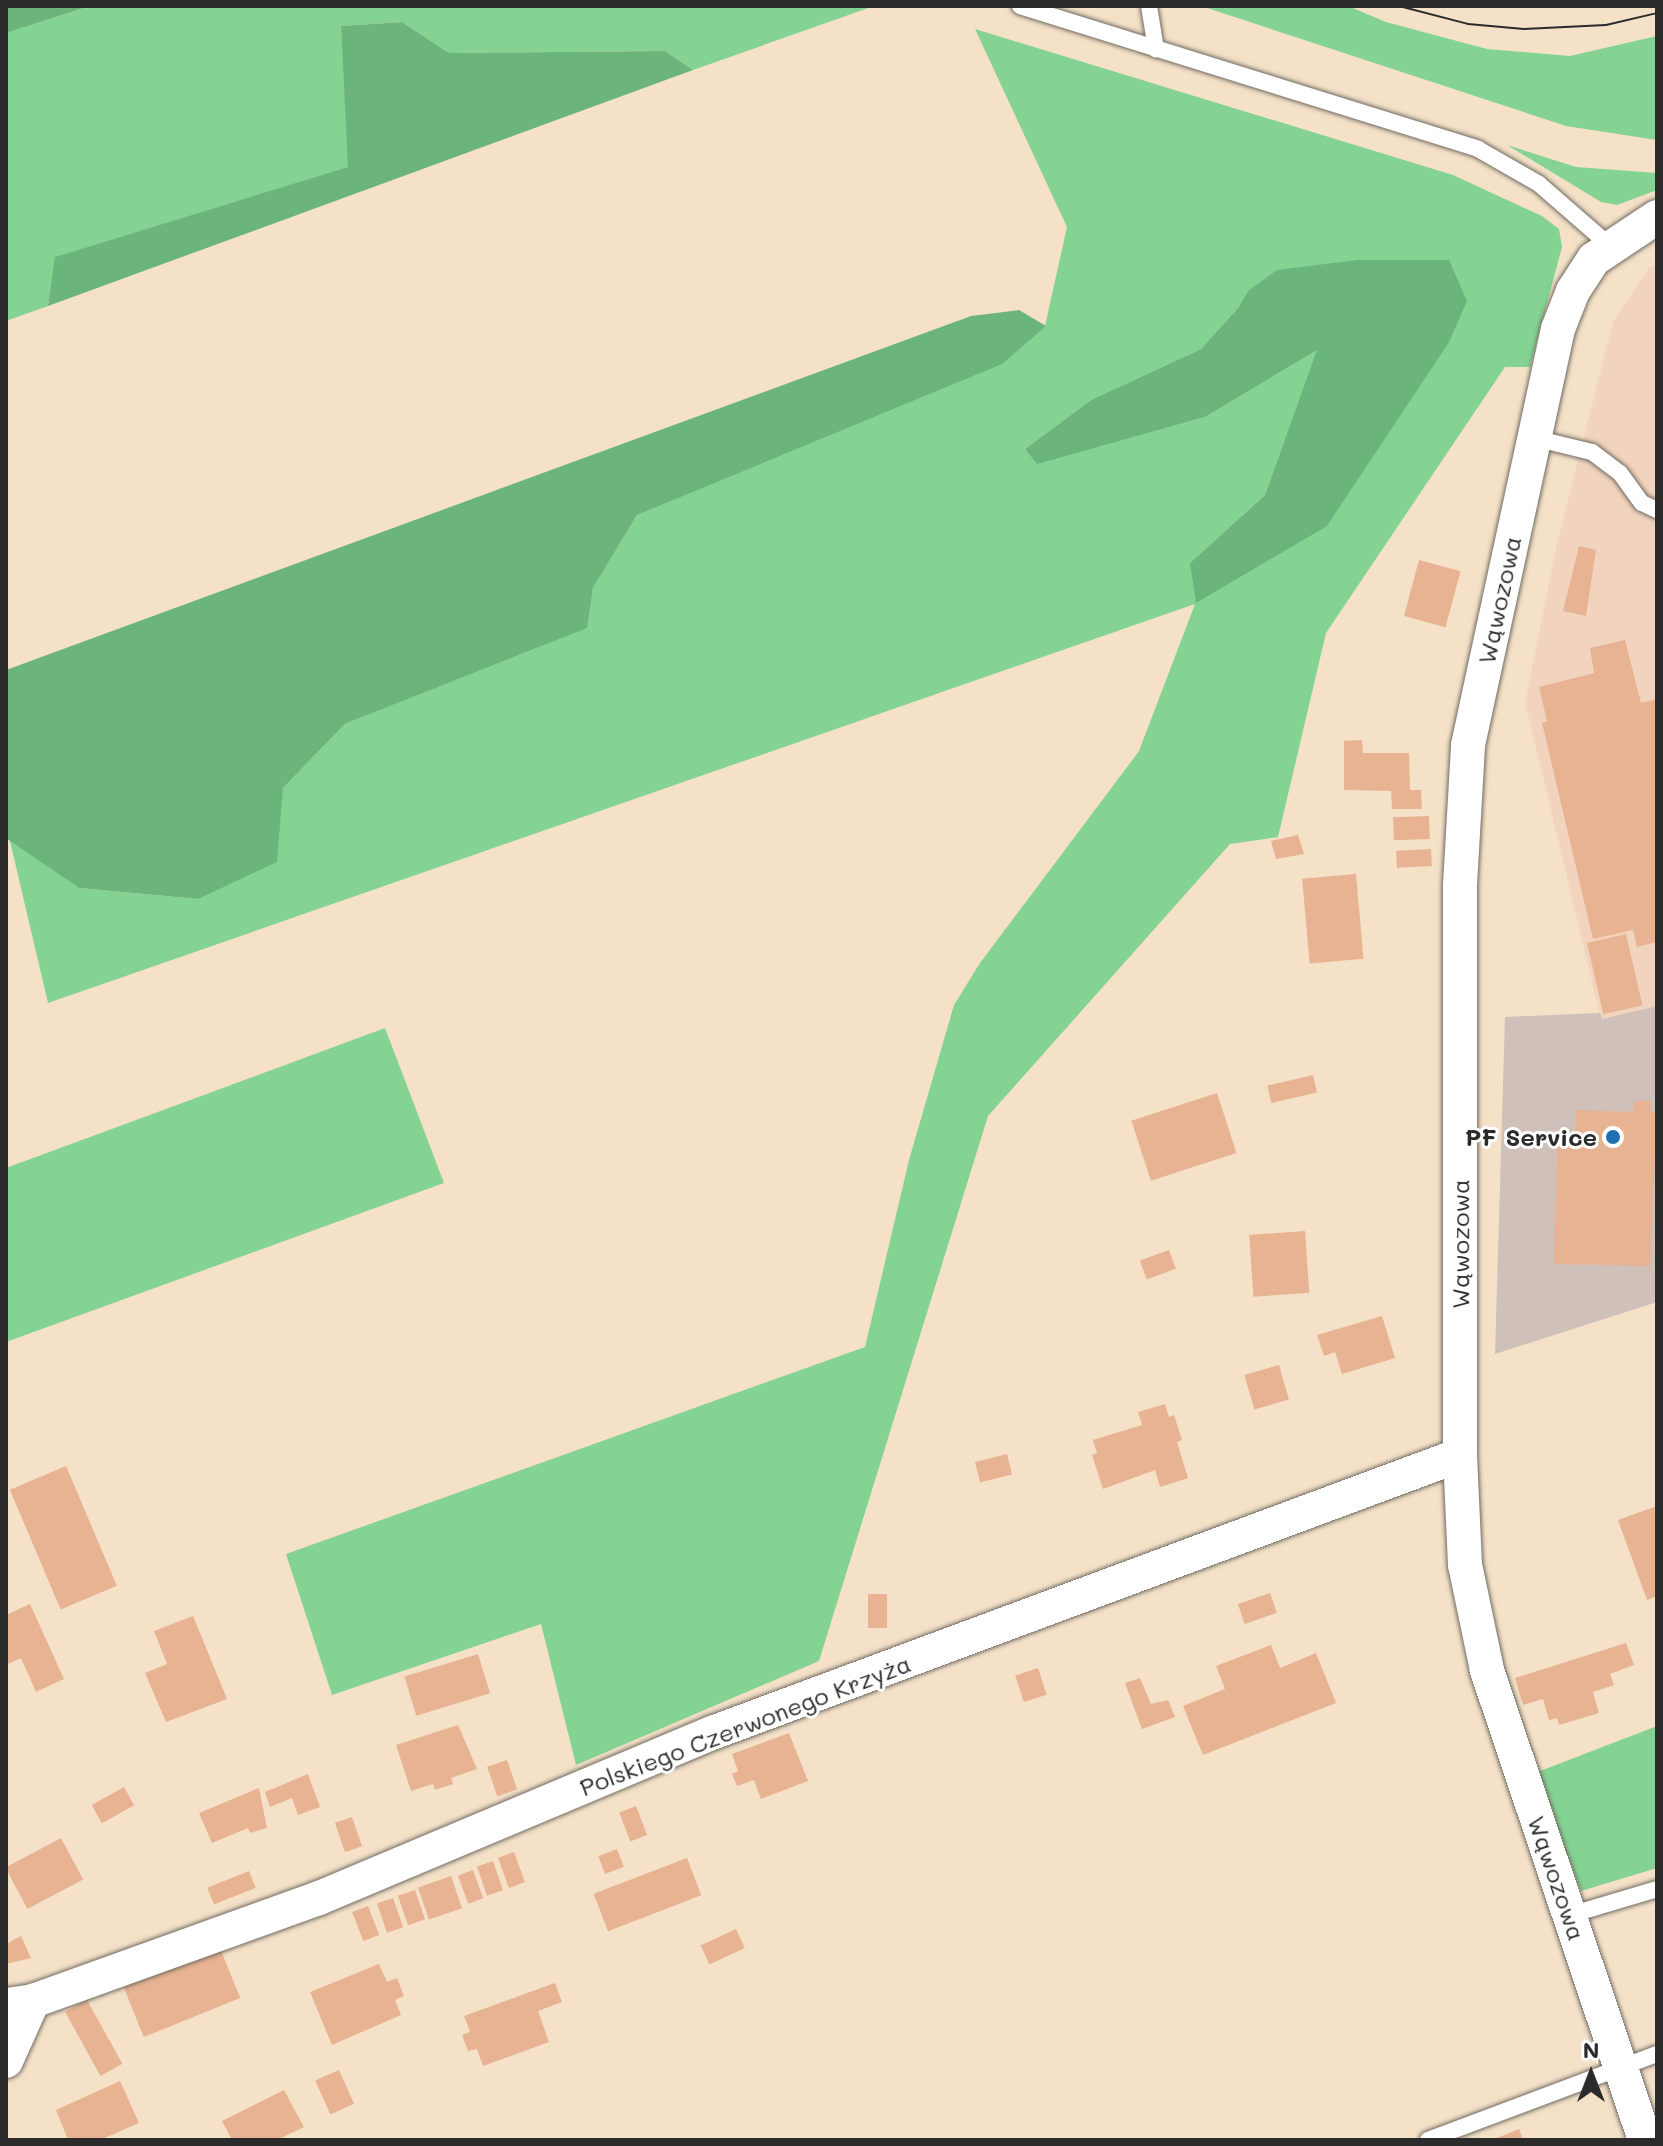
<!DOCTYPE html>
<html>
<head>
<meta charset="utf-8">
<style>
  body { margin:0 }
  #map { position:relative; width:1663px; height:2146px; overflow:hidden; background:#f4e1c8; font-family:Mali,sans-serif }
  div>[style] { position:absolute }
  [style*='--x'] { left:calc(var(--x)*1px); top:calc(var(--y)*1px); width:calc(var(--w)*1px); rotate:calc(var(--a)*1deg) }
  .built>* { inset:0; background:#f2d4be }
  .industrial>* { inset:0; background:#cfc0ba }
  .green>* { inset:0; background:#84d393 }
  .forest>* { inset:0; background:#6bb57d }
  .building>* { inset:0; background:#e8b392; transform-origin:0 0 }
  .roads { filter:drop-shadow(0 0 2px #716b62) drop-shadow(0 0 2px #716b62) }
  .service>* { height:16px; margin:-8px; padding:0 8px; transform-origin:8px; border-radius:8px; background:#fff }
  .minor>* { height:34px; margin:-17px; padding:0 17px; transform-origin:17px; border-radius:17px; background:#fff }
  .tram>* { height:2px; margin:-1px; padding:0 1px; transform-origin:1px; border-radius:1px; background:#2b2b2b }
  .dots>* { width:22px; height:22px; translate:-50% -50%; box-sizing:border-box; border:4px solid #fff; border-radius:50% }
  span { translate:-50% -50%; white-space:nowrap; text-align:center; line-height:1.15; -webkit-text-stroke:6px #fff; paint-order:stroke }
  .street-label { font-size:24px; color:#2b2b2b }
  .poi-label { font-size:24px; color:#2b2b2b; font-weight:700 }
  .right { translate:-100% -50%; text-align:right }
  .frame { position:absolute; inset:0; border:8px solid #2b2b2b; pointer-events:none }
  .north { position:absolute; left:1551px; top:2034px; width:80px; height:80px; -webkit-text-stroke:6px #fff; paint-order:stroke; rotate:0deg; font-size:22px; font-weight:700; line-height:32px; text-align:center; color:#2b2b2b }
  .north::after { content:''; display:block; margin:auto; width:28px; height:36px; background:#2b2b2b; clip-path:polygon(50% 0,100% 100%,50% 72%,0 100%) }
</style>
</head>
<body>
<div id="map">
  <div class="built">
    <div style="clip-path:polygon(1657px 264px,1657px 1006px,1601px 1019px,1525px 702px,1556px 548px,1613px 322px,1649px 268px)"></div>
  </div>
  <div class="industrial">
    <div style="clip-path:polygon(1657px 1006px,1657px 1302px,1495px 1354px,1505px 1017px,1600px 1013px,1602px 1019px)"></div>
  </div>
  <div class="green">
    <div style="clip-path:polygon(90px 6px,874px 6px,693px 70px,665px 51px,449px 53px,402px 22px,341px 26px,349px 167px,56px 257px,48px 306px,6px 321px,6px 33px)"></div>
    <div style="clip-path:polygon(1201px 6px,1348px 6px,1386px 22px,1487px 49px,1570px 56px,1657px 36px,1657px 140px,1566px 126px)"></div>
    <div style="clip-path:polygon(evenodd,975px 29px,1453px 175px,1542px 216px,1559px 229px,1562px 247px,1530px 367px,1505px 367px,1326px 633px,1278px 837px,1230px 844px,988px 1116px,819px 1661px,576px 1765px,541px 1624px,332px 1695px,286px 1554px,865px 1347px,909px 1160px,954px 1005px,980px 963px,1139px 751px,1195px 604px,48px 1003px,9px 837px,79px 888px,198px 899px,283px 788px,345px 724px,586px 628px,593px 588px,637px 515px,1045px 326px,1067px 227px,975px 29px,1357px 260px,1327px 526px,1190px 563px,1265px 495px,1318px 349px,1205px 417px,1038px 463px,1025px 449px,1091px 400px,1201px 349px,1238px 308px,1248px 291px,1357px 260px)"></div>
    <div style="clip-path:polygon(1507px 145px,1576px 167px,1657px 173px,1657px 190px,1617px 205px,1601px 202px)"></div>
    <div style="clip-path:polygon(385px 1028px,444px 1183px,6px 1342px,6px 1168px)"></div>
    <div style="clip-path:polygon(1657px 1726px,1657px 1868px,1581px 1891px,1535px 1773px)"></div>
  </div>
  <div class="forest">
    <div style="clip-path:polygon(6px 6px,90px 6px,6px 33px)"></div>
    <div style="clip-path:polygon(402px 22px,449px 53px,665px 51px,693px 70px,48px 306px,55px 257px,348px 167px,341px 26px)"></div>
    <div style="clip-path:polygon(1357px 260px,1449px 260px,1467px 301px,1449px 342px,1327px 526px,1196px 603px,1190px 563px,1265px 495px,1317px 350px,1205px 417px,1037px 464px,1025px 449px,1091px 400px,1201px 349px,1238px 308px,1248px 291px,1277px 270px)"></div>
    <div style="clip-path:polygon(1019px 310px,1046px 326px,1002px 364px,637px 515px,593px 588px,587px 628px,345px 724px,283px 788px,277px 862px,198px 899px,79px 888px,6px 838px,6px 670px,971px 316px)"></div>
  </div>
  <div class="building">
    <div style="clip-path:polygon(1579px 546px,1596px 550px,1586px 616px,1563px 611px)"></div>
    <div style="left:1419px;top:560px;width:43px;height:58px;rotate:15deg"></div>
    <div style="clip-path:polygon(1625px 640px,1641px 703px,1657px 699px,1657px 942px,1637px 947px,1633px 930px,1593px 939px,1542px 723px,1547px 721px,1539px 687px,1594px 673px,1590px 648px)"></div>
    <div style="clip-path:polygon(1362px 740px,1363px 753px,1409px 753px,1410px 790px,1421px 790px,1422px 809px,1392px 809px,1391px 791px,1344px 790px,1344px 741px)"></div>
    <div style="left:1429px;top:816px;width:23px;height:36px;rotate:88deg"></div>
    <div style="clip-path:polygon(1298px 835px,1304px 854px,1276px 859px,1271px 841px)"></div>
    <div style="left:1431px;top:849px;width:17px;height:35px;rotate:87deg"></div>
    <div style="left:1356px;top:874px;width:85px;height:54px;rotate:85deg"></div>
    <div style="left:1626px;top:934px;width:73px;height:40px;rotate:77deg"></div>
    <div style="left:1313px;top:1075px;width:18px;height:47px;rotate:77deg"></div>
    <div style="left:1217px;top:1093px;width:63px;height:90px;rotate:72deg"></div>
    <div style="clip-path:polygon(1634px 1101px,1651px 1101px,1650px 1112px,1657px 1112px,1650px 1266px,1554px 1264px,1557px 1143px,1575px 1144px,1576px 1110px,1633px 1112px)"></div>
    <div style="left:1305px;top:1231px;width:62px;height:56px;rotate:86deg"></div>
    <div style="left:1169px;top:1250px;width:20px;height:31px;rotate:70deg"></div>
    <div style="clip-path:polygon(1382px 1316px,1395px 1358px,1342px 1374px,1335px 1352px,1324px 1356px,1317px 1335px)"></div>
    <div style="left:1279px;top:1365px;width:36px;height:36px;rotate:74deg"></div>
    <div style="clip-path:polygon(1165px 1404px,1169px 1417px,1174px 1415px,1182px 1440px,1177px 1442px,1188px 1478px,1160px 1487px,1155px 1470px,1103px 1489px,1092px 1455px,1097px 1453px,1093px 1440px,1142px 1425px,1138px 1412px)"></div>
    <div style="left:1007px;top:1454px;width:21px;height:33px;rotate:76deg"></div>
    <div style="left:66px;top:1466px;width:130px;height:61px;rotate:67deg"></div>
    <div style="clip-path:polygon(1657px 1506px,1657px 1596px,1647px 1600px,1618px 1520px)"></div>
    <div style="left:1270px;top:1593px;width:21px;height:34px;rotate:71deg"></div>
    <div style="left:868px;top:1594px;width:19px;height:34px"></div>
    <div style="clip-path:polygon(30px 1604px,64px 1679px,36px 1692px,21px 1658px,6px 1665px,6px 1615px)"></div>
    <div style="clip-path:polygon(193px 1616px,227px 1699px,166px 1722px,145px 1673px,167px 1664px,154px 1631px)"></div>
    <div style="clip-path:polygon(1626px 1643px,1634px 1665px,1610px 1674px,1614px 1685px,1593px 1692px,1599px 1713px,1559px 1725px,1557px 1718px,1549px 1720px,1543px 1699px,1523px 1705px,1515px 1678px)"></div>
    <div style="clip-path:polygon(1271px 1645px,1280px 1668px,1316px 1653px,1336px 1703px,1203px 1755px,1183px 1706px,1225px 1689px,1216px 1666px)"></div>
    <div style="left:478px;top:1654px;width:41px;height:77px;rotate:73deg"></div>
    <div style="left:1038px;top:1668px;width:28px;height:24px;rotate:72deg"></div>
    <div style="clip-path:polygon(1140px 1678px,1151px 1704px,1168px 1700px,1175px 1717px,1142px 1729px,1125px 1683px)"></div>
    <div style="clip-path:polygon(458px 1725px,477px 1769px,451px 1778px,453px 1784px,435px 1790px,433px 1784px,411px 1791px,396px 1745px)"></div>
    <div style="clip-path:polygon(789px 1733px,808px 1781px,761px 1799px,754px 1780px,737px 1786px,732px 1774px,738px 1771px,732px 1754px)"></div>
    <div style="left:507px;top:1760px;width:31px;height:21px;rotate:71deg"></div>
    <div style="clip-path:polygon(308px 1774px,320px 1807px,298px 1815px,292px 1798px,270px 1807px,265px 1792px)"></div>
    <div style="left:124px;top:1787px;width:21px;height:37px;rotate:61deg"></div>
    <div style="clip-path:polygon(259px 1788px,267px 1828px,250px 1833px,248px 1828px,212px 1843px,199px 1813px)"></div>
    <div style="left:636px;top:1806px;width:31px;height:18px;rotate:69deg"></div>
    <div style="left:352px;top:1817px;width:31px;height:18px;rotate:71deg"></div>
    <div style="left:61px;top:1838px;width:47px;height:63px;rotate:62deg"></div>
    <div style="left:617px;top:1849px;width:19px;height:20px;rotate:69deg"></div>
    <div style="left:514px;top:1852px;width:32px;height:17px;rotate:70deg"></div>
    <div style="left:687px;top:1858px;width:40px;height:100px;rotate:69deg"></div>
    <div style="left:493px;top:1861px;width:31px;height:17px;rotate:71deg"></div>
    <div style="left:473px;top:1870px;width:30px;height:16px;rotate:70deg"></div>
    <div style="left:249px;top:1871px;width:18px;height:45px;rotate:68deg"></div>
    <div style="left:451px;top:1876px;width:34px;height:35px;rotate:71deg"></div>
    <div style="left:415px;top:1890px;width:31px;height:18px;rotate:71deg"></div>
    <div style="left:393px;top:1898px;width:31px;height:17px;rotate:71deg"></div>
    <div style="left:368px;top:1906px;width:31px;height:17px;rotate:69deg"></div>
    <div style="left:736px;top:1929px;width:21px;height:39px;rotate:65deg"></div>
    <div style="clip-path:polygon(21px 1936px,31px 1958px,6px 1964px,6px 1944px)"></div>
    <div style="left:220px;top:1948px;width:54px;height:104px;rotate:68deg"></div>
    <div style="clip-path:polygon(379px 1964px,387px 1982px,397px 1978px,404px 1996px,395px 2000px,401px 2015px,332px 2045px,310px 1992px)"></div>
    <div style="clip-path:polygon(555px 1983px,562px 2002px,538px 2011px,549px 2042px,483px 2066px,477px 2049px,468px 2051px,462px 2035px,470px 2032px,464px 2016px)"></div>
    <div style="left:87px;top:2000px;width:73px;height:25px;rotate:61deg"></div>
    <div style="left:339px;top:2070px;width:37px;height:26px;rotate:66deg"></div>
    <div style="clip-path:polygon(120px 2081px,139px 2123px,100px 2140px,68px 2140px,56px 2110px)"></div>
    <div style="clip-path:polygon(284px 2090px,304px 2127px,277px 2140px,232px 2140px,222px 2121px)"></div>
    <div style="clip-path:polygon(1519px 2129px,1523px 2140px,1492px 2140px)"></div>
  </div>
  <div class="roads">
    <div class="service">
      <div style="--x:1020;--y:6;--w:480;--a:17.3"></div>
      <div style="--x:1478;--y:149;--w:70;--a:29.8"></div>
      <div style="--x:1539;--y:184;--w:94;--a:41.1"></div>
      <div style="--x:1149;--y:6;--w:44;--a:80.8"></div>
      <div style="--x:1534;--y:438;--w:60;--a:13.6"></div>
      <div style="--x:1592;--y:452;--w:35;--a:37"></div>
      <div style="--x:1620;--y:473;--w:37;--a:54"></div>
      <div style="--x:1642;--y:503;--w:17;--a:25"></div>
      <div style="--x:1570;--y:1915;--w:91;--a:-16.6"></div>
      <div style="--x:1428;--y:2140;--w:245;--a:-20.6"></div>
    </div>
    <div class="minor">
      <div style="--x:6;--y:2005;--w:27;--a:-8"></div>
      <div style="--x:33;--y:2001;--w:304;--a:-19.8"></div>
      <div style="--x:319;--y:1898;--w:426;--a:-22.8"></div>
      <div style="--x:712;--y:1733;--w:798;--a:-20.39"></div>
      <div style="--x:6;--y:2061;--w:66;--a:-65.8"></div>
      <div style="--x:1645;--y:2140;--w:496;--a:-108.6"></div>
      <div style="--x:1487;--y:1670;--w:107;--a:-101.8"></div>
      <div style="--x:1465;--y:1565;--w:110;--a:-92.6"></div>
      <div style="--x:1460;--y:1455;--w:570;--a:-90"></div>
      <div style="--x:1460;--y:885;--w:140;--a:-86.7"></div>
      <div style="--x:1468;--y:745;--w:426;--a:-77.8"></div>
      <div style="--x:1558;--y:329;--w:41;--a:-68.5"></div>
      <div style="--x:1573;--y:291;--w:38;--a:-57"></div>
      <div style="--x:1594;--y:259;--w:76;--a:-33.7"></div>
    </div>
  </div>
  <div class="tram">
    <div style="--x:1399;--y:6;--w:71;--a:14.6"></div>
    <div style="--x:1468;--y:24;--w:56;--a:5.1"></div>
    <div style="--x:1524;--y:29;--w:82;--a:-2.8"></div>
    <div style="--x:1606;--y:25;--w:52;--a:-13.2"></div>
  </div>
  <div class="dots">
    <div style="left:1613px;top:1137px;background:#1f6fb2"></div>
  </div>
  <div class="street-label">
    <span style="left:1499px;top:600px;rotate:-78deg">Wąwozowa</span>
    <span style="left:1460px;top:1244px;rotate:-90deg">Wąwozowa</span>
    <span style="left:745px;top:1725px;rotate:-21deg">Polskiego Czerwonego Krzyża</span>
    <span style="left:1557px;top:1878px;rotate:71deg">Wąwozowa</span>
  </div>
  <div class="poi-label">
    <span class="right" style="left:1597px;top:1137px">PF Service</span>
  </div>
  <div class="frame"></div>
  <div class="north">N</div>
</div>
</body>
</html>
